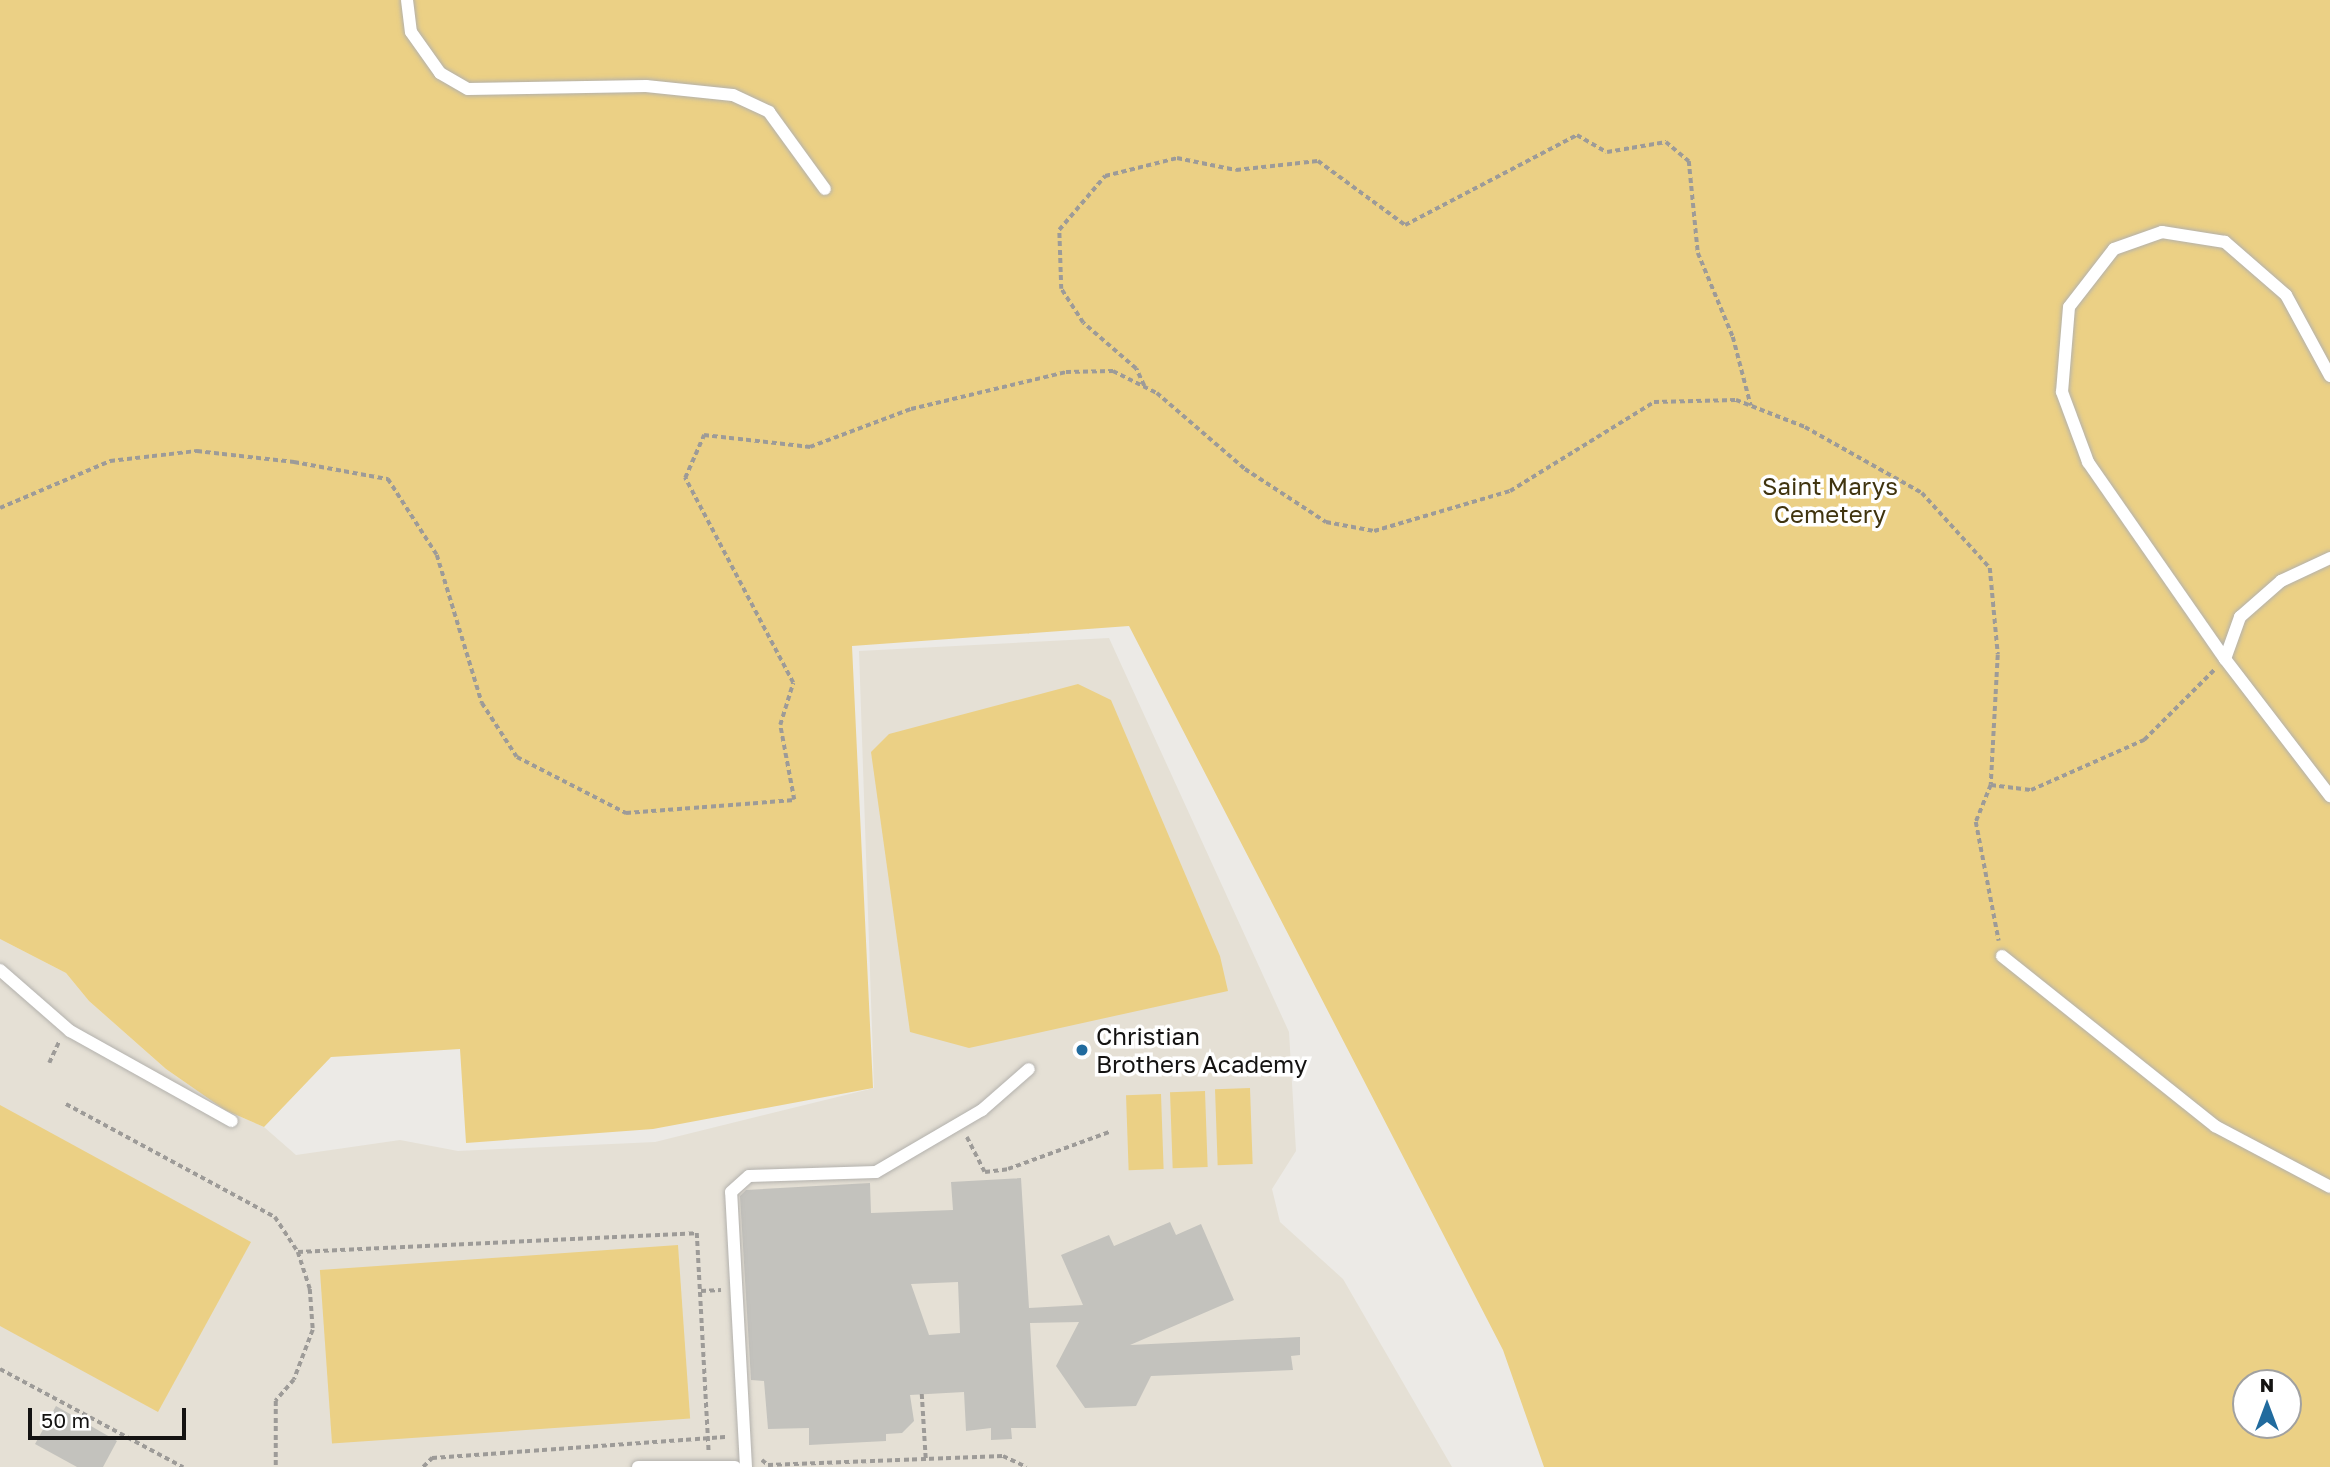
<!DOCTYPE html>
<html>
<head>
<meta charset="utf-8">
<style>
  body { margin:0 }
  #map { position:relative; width:2330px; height:1467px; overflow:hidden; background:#eceae6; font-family:"Golos Text",sans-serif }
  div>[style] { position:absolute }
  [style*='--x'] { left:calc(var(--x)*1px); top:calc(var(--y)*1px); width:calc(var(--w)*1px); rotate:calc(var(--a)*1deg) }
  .built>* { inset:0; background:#e5e0d5 }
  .green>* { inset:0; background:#ebd085; transform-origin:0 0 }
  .building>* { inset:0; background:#c3c2bd }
  .path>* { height:3.5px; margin-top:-1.75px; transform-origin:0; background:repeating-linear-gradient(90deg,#9d9b98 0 5px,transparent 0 8.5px) }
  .roads { filter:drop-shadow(0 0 2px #b3b1ad) drop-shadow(0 0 2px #b3b1ad) }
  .lane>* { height:12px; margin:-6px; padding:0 6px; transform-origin:6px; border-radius:6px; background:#fff }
  .dots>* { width:19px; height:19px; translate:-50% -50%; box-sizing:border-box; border:4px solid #fff; border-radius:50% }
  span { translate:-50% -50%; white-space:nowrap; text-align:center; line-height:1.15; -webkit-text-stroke:7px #fff; paint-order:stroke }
  .park-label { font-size:24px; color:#40340f }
  .poi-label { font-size:24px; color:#141312 }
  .left { translate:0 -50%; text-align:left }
  .north { position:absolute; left:2232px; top:1369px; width:70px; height:70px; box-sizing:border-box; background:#fff; border:2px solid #a1a1a0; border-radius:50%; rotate:0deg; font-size:19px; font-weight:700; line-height:28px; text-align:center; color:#141312 }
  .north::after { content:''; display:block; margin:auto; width:24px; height:32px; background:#216b9e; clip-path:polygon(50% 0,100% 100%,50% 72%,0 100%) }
  .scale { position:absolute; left:28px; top:1408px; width:158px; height:32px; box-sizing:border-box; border:4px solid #141312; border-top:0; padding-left:9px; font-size:21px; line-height:24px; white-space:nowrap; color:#141312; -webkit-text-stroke:5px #fff; paint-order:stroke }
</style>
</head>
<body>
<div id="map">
  <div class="built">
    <div style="clip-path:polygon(1109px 638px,1289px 1032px,1296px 1151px,1272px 1189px,1280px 1222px,1343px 1279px,1452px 1467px,0 1467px,0 939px,66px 973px,89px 1001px,166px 1069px,225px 1110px,264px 1127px,296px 1155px,400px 1140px,458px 1151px,655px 1142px,874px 1088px,859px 651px)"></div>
  </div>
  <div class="green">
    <div style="clip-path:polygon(evenodd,0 0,2330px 0,2330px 1467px,1544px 1467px,1503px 1350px,1129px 626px,852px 646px,873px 1088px,653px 1129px,466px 1143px,460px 1049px,331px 1057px,264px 1127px,225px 1110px,166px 1069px,89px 1001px,66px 973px,0 939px,0 0,2246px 1383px,2288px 1383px,2288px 1425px,2246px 1425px,2246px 1383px)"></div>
    <div style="clip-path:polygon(1078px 684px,1111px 700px,1220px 956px,1228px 991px,969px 1048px,910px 1032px,871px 752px,889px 734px)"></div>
    <div style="left:1250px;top:1088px;width:76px;height:35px;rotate:88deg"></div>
    <div style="left:1205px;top:1091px;width:76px;height:35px;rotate:88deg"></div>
    <div style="left:1161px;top:1094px;width:75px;height:35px;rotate:88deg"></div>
    <div style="clip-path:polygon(0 1105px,251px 1242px,158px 1412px,0 1326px)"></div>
    <div style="left:678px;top:1245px;width:174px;height:359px;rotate:86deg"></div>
  </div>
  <div class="building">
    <div style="clip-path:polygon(evenodd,1021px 1178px,1029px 1308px,1083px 1305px,1061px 1255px,1109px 1235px,1114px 1246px,1170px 1222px,1176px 1235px,1201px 1224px,1234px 1300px,1130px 1345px,1300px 1337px,1300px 1355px,1291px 1356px,1293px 1370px,1151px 1376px,1136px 1406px,1085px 1408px,1056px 1366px,1079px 1322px,1030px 1323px,1036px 1428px,1011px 1428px,1012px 1439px,991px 1440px,991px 1428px,966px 1431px,964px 1392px,910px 1395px,914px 1421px,902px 1433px,886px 1434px,886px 1441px,809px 1445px,809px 1428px,768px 1429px,764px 1381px,751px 1380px,740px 1196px,746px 1190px,870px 1183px,871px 1213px,953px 1210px,951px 1182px,1021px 1178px,958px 1282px,960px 1333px,929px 1335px,911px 1284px,958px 1282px)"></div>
    <div style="clip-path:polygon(56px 1406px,117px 1441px,103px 1467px,77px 1467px,35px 1444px)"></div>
  </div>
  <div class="path">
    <div style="--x:1144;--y:386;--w:19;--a:-115"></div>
    <div style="--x:1136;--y:369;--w:70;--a:-139"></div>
    <div style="--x:1083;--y:323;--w:40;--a:-122.9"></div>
    <div style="--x:1061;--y:289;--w:59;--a:-91.9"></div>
    <div style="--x:1059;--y:230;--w:71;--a:-49.6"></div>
    <div style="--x:1105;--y:176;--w:74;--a:-14"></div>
    <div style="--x:1177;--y:158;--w:60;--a:11.5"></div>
    <div style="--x:1236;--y:170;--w:82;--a:-6.3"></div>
    <div style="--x:1318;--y:161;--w:108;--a:36.3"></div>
    <div style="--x:1405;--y:225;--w:194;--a:-27.6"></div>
    <div style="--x:1577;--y:135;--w:34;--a:30"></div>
    <div style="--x:1607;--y:152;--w:60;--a:-9.6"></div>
    <div style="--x:1666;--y:142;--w:30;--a:40"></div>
    <div style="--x:1689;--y:161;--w:92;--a:84.4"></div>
    <div style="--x:1698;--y:253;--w:91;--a:67.4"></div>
    <div style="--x:1733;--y:337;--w:71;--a:75.4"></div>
    <div style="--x:0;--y:508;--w:120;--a:-23.1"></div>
    <div style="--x:110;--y:461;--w:88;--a:-6.6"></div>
    <div style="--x:197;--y:451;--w:98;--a:6.5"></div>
    <div style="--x:294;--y:462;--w:96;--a:10.3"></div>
    <div style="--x:388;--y:479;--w:90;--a:57.2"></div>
    <div style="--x:437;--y:555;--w:155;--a:73.1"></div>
    <div style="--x:482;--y:703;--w:64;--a:57.1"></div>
    <div style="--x:517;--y:757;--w:123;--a:27.2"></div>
    <div style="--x:626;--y:813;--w:169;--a:-4.4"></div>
    <div style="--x:794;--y:800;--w:76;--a:-100.6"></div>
    <div style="--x:780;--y:725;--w:44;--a:-72.8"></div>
    <div style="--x:793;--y:683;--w:232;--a:-117.8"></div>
    <div style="--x:685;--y:478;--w:47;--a:-66.2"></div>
    <div style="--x:704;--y:435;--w:107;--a:6.5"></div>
    <div style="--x:810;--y:447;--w:108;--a:-20.6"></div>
    <div style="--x:911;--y:409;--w:159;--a:-13.4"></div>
    <div style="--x:1066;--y:372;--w:47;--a:-1.2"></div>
    <div style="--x:1113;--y:371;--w:49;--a:26.6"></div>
    <div style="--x:1157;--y:393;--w:116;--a:40.8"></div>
    <div style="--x:1245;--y:469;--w:97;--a:33.2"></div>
    <div style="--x:1326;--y:522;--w:49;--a:10.6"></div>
    <div style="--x:1374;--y:531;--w:142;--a:-16.4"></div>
    <div style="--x:1510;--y:491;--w:169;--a:-31.7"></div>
    <div style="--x:1654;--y:402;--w:82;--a:-1.4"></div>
    <div style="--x:1736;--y:400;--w:74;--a:21.4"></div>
    <div style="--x:1805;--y:427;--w:134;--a:29.4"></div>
    <div style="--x:1922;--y:493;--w:101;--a:47.8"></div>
    <div style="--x:1990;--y:568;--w:87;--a:84.7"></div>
    <div style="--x:1998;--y:655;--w:130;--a:93.1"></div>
    <div style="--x:1991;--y:785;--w:40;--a:112"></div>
    <div style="--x:1976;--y:822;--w:121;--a:79.1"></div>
    <div style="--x:1991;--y:785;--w:40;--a:7.1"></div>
    <div style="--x:2031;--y:790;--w:124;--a:-23.9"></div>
    <div style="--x:2144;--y:740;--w:100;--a:-45"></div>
    <div style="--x:49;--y:1063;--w:23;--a:-65"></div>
    <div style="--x:66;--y:1104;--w:238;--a:28.4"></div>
    <div style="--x:275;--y:1217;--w:42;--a:56.7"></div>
    <div style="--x:298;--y:1252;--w:39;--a:72"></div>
    <div style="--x:310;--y:1289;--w:41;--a:85.8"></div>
    <div style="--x:313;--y:1330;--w:53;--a:110.8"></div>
    <div style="--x:294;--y:1380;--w:28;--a:131"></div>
    <div style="--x:276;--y:1401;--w:66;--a:90"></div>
    <div style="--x:967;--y:1137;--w:39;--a:63"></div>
    <div style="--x:985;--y:1172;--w:23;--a:-7"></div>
    <div style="--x:1008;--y:1169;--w:108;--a:-20.1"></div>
    <div style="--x:298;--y:1252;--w:399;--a:-2.7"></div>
    <div style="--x:697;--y:1233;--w:219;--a:86.9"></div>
    <div style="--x:701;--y:1291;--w:20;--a:-3"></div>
    <div style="--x:0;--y:1369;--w:208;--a:28.2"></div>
    <div style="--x:922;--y:1394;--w:65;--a:86.5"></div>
    <div style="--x:762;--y:1460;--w:8;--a:40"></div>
    <div style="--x:768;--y:1465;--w:235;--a:-2.2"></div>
    <div style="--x:1003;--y:1456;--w:26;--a:25"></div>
    <div style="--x:423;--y:1467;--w:13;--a:-45"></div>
    <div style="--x:432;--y:1458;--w:297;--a:-4.1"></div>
  </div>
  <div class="roads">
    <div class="lane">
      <div style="--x:407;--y:0;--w:32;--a:83"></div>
      <div style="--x:411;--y:32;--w:50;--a:54.7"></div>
      <div style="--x:440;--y:73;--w:32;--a:30"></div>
      <div style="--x:468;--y:89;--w:178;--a:-1"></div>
      <div style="--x:646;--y:86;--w:87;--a:5.9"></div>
      <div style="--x:733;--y:95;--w:40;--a:25"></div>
      <div style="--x:769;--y:112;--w:95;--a:54"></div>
      <div style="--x:2330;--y:376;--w:92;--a:-118.5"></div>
      <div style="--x:2286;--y:295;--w:81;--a:-139"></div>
      <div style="--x:2225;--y:242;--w:64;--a:-171"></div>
      <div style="--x:2162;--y:232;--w:51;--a:160.5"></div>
      <div style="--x:2114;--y:249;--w:73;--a:127.8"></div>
      <div style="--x:2069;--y:307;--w:85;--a:94.7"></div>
      <div style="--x:2062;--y:392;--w:75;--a:69.6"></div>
      <div style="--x:2088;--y:462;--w:240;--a:55.2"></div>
      <div style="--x:2225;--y:659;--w:173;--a:52.5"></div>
      <div style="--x:2225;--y:659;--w:45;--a:-70.3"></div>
      <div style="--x:2240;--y:617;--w:55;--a:-41.3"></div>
      <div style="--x:2281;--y:581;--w:54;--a:-25.1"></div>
      <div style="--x:2002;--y:956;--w:273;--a:38.6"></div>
      <div style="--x:2215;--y:1126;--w:130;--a:27.9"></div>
      <div style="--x:0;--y:970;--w:93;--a:41.1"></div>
      <div style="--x:70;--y:1031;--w:185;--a:29.1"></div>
      <div style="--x:638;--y:1467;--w:97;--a:0"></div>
      <div style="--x:746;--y:1467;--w:275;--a:-93.1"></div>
      <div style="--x:731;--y:1192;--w:24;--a:-42"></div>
      <div style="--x:749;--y:1176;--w:127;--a:-1.8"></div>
      <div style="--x:876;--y:1172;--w:123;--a:-30.3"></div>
      <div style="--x:982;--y:1110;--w:62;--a:-41.1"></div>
    </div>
  </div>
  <div class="dots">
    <div style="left:1082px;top:1050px;background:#216b9e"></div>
  </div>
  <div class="park-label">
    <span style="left:1830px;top:500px">Saint Marys<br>Cemetery</span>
  </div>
  <div class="poi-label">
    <span class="left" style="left:1096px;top:1050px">Christian<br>Brothers Academy</span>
  </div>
  <div class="north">N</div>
  <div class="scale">50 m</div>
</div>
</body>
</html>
